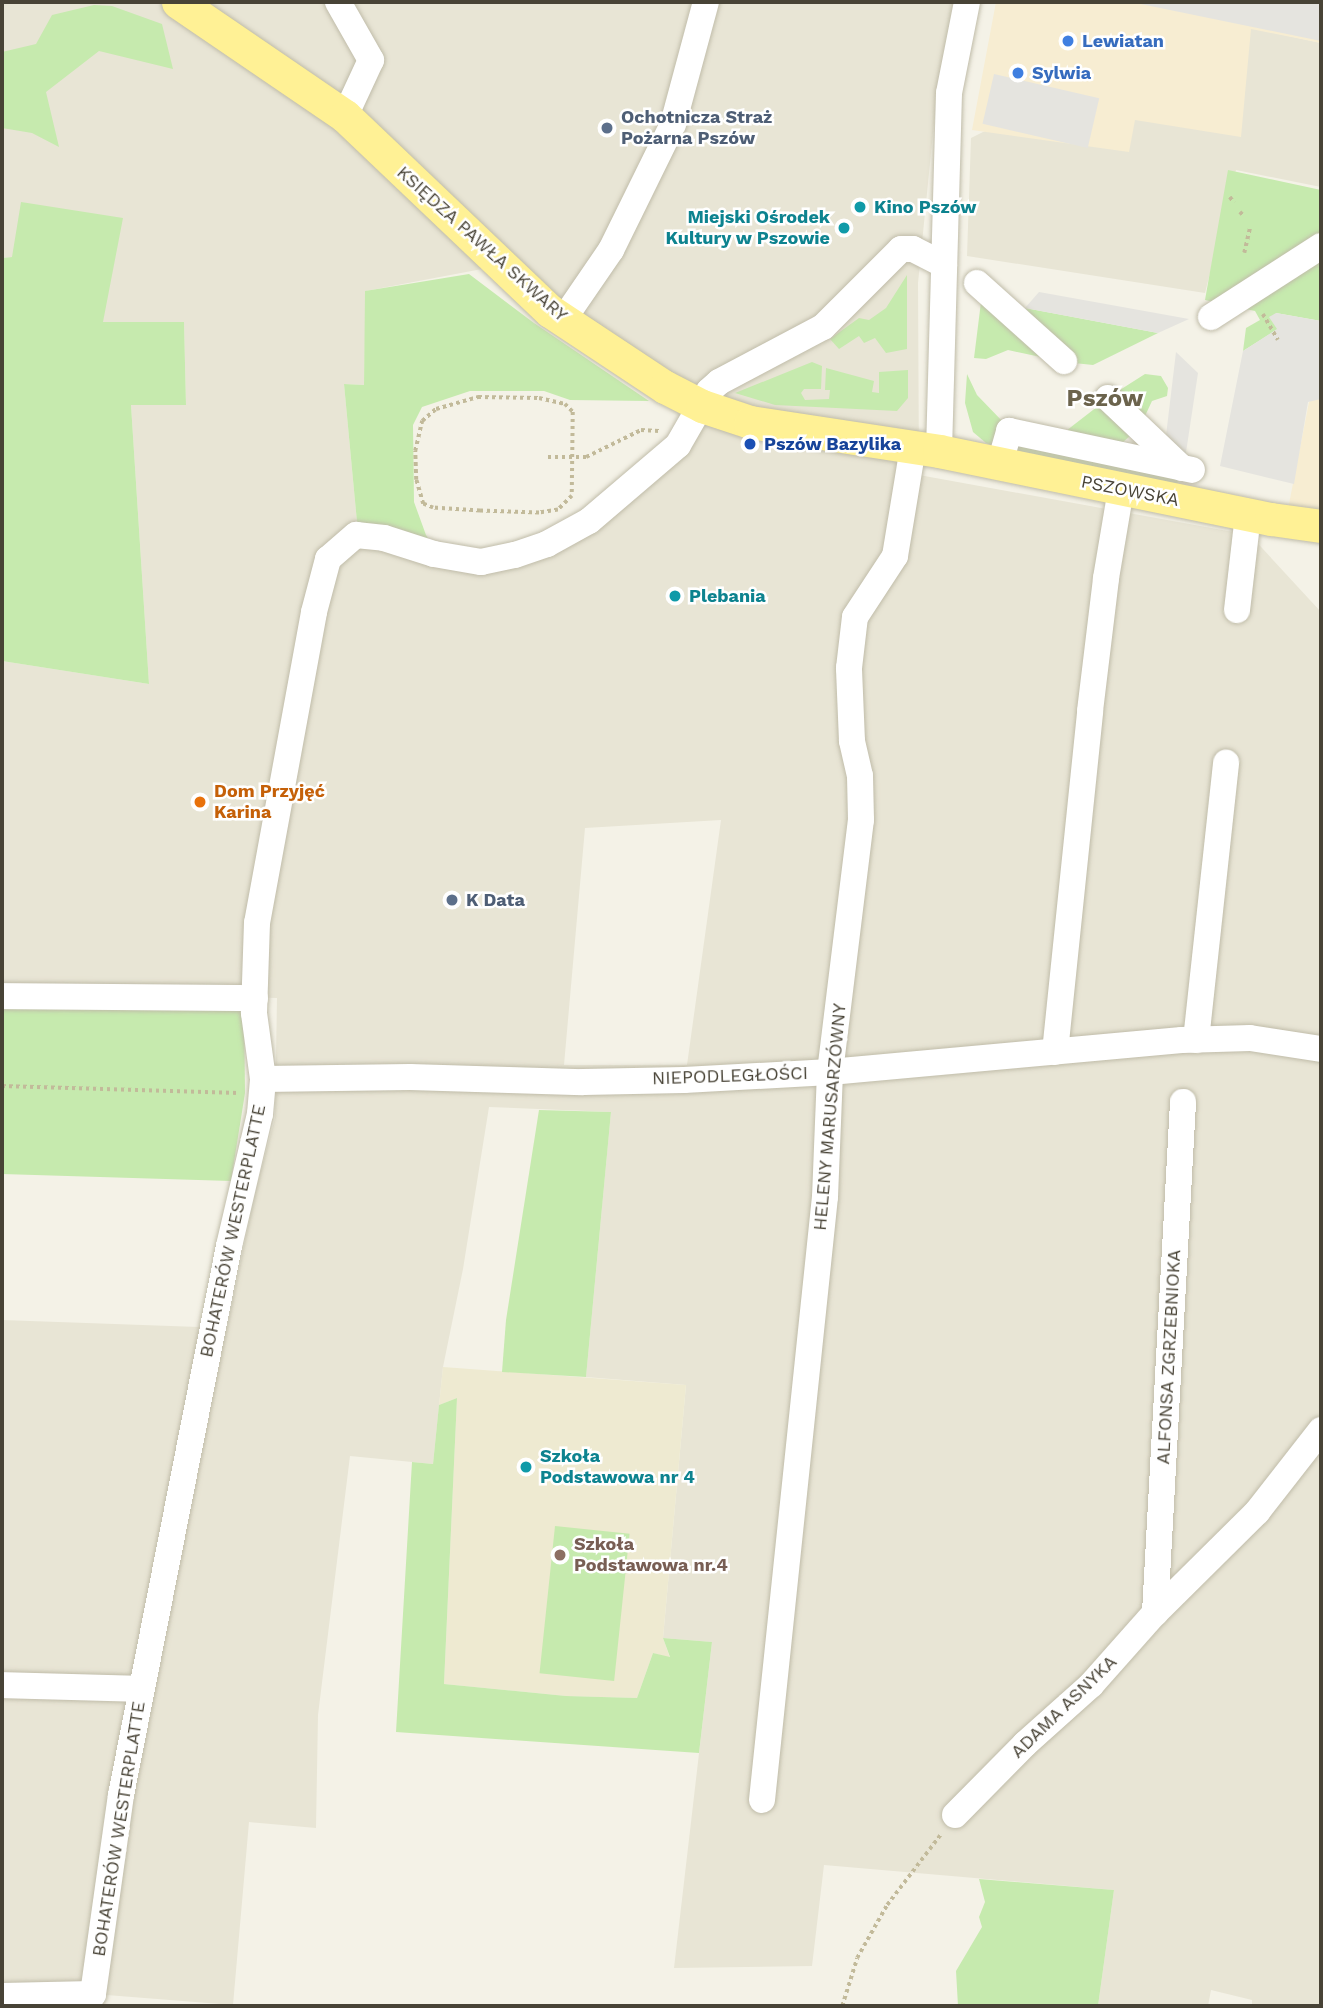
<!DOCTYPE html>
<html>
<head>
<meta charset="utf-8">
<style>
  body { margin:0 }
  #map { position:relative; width:1323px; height:2008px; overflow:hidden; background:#f4f2e7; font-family:"Work Sans",sans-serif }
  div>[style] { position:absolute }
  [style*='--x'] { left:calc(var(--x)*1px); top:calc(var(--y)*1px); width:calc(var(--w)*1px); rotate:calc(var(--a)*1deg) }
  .residential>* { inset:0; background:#e8e5d5 }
  .commercial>* { inset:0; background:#f7edd2 }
  .education>* { inset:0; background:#eeead1 }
  .green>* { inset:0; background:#c6eaae; transform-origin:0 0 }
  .parking>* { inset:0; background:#e5e4df; transform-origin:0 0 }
  .path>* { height:3.5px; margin-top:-1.75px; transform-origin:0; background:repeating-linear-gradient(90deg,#c2ba9a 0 3.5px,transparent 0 7px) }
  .roads { filter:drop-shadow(0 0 2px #c0bca9) drop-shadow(0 0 2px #c0bca9) }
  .minor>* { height:26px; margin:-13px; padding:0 13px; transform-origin:13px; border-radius:13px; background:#fff }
  .major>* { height:33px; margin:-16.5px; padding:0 16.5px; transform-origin:16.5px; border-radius:16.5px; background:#fff195 }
  .dots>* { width:19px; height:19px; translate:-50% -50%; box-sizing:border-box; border:4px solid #fff; border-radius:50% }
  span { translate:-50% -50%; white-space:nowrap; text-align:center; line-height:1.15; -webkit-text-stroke:5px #fff; paint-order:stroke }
  .shop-label { font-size:18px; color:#366cbe; font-weight:700 }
  .left { translate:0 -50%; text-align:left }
  .service-label { font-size:18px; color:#4e5e75; font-weight:700 }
  .culture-label { font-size:18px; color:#0d838f; font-weight:700 }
  .right { translate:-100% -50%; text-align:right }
  .street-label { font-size:18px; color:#484336 }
  .transit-label { font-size:18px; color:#164399; font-weight:700 }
  .food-label { font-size:18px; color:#c56008; font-weight:700 }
  .education-label { font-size:18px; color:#785e54; font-weight:700 }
  .district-label { font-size:24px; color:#6b634c; font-weight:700 }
  .frame { position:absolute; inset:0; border:4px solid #484336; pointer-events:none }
</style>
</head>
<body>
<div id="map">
  <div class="residential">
    <div style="clip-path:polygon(evenodd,2px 2px,953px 2px,934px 123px,918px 283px,919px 475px,1250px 535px,1321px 612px,1321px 2006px,1252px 2006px,1252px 2000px,1211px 1990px,1208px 2006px,1098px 2006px,1114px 1890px,824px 1865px,812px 1966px,674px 1968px,712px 1642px,663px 1638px,686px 1385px,586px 1377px,611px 1112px,489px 1107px,463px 1269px,443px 1367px,433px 1464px,350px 1456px,318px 1715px,316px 1828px,249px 1822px,233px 2005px,94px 1994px,2px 2006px,2px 1320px,227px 1328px,255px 1193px,275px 1118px,277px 998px,2px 993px,2px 661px,149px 684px,131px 405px,186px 404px,184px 323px,103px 322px,12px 257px,2px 258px,2px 2px,503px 265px,702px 406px,636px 492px,481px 562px,434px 554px,357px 522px,344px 384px,364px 385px,366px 291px,503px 265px,2px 2px,721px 820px,687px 1065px,564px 1065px,585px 828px,721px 820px)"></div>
    <div style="clip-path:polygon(1251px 28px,1321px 43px,1321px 187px,1236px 170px,1205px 293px,967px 256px,971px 138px,985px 131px,1136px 117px)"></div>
  </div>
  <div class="commercial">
    <div style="clip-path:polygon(996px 2px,1321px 2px,1321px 43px,1251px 29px,1241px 137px,1135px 120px,1129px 152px,972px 130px)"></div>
    <div style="clip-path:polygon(1315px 398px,1321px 399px,1321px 512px,1288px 509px,1309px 402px)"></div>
  </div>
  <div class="education">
    <div style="clip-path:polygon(443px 1367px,686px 1385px,663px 1638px,670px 1658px,653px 1653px,637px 1698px,566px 1696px,444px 1684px,457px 1398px,439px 1405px)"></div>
  </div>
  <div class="green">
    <div style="clip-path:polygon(94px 5px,112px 6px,162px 24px,173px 69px,99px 51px,46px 92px,59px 147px,32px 133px,2px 128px,2px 52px,36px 44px,52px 15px)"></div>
    <div style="clip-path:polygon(1228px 170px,1321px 190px,1321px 321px,1276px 313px,1278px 329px,1243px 351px,1246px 328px,1260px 320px,1255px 311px,1205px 300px)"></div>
    <div style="clip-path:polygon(21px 202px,123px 218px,103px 322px,184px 322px,186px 405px,131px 405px,149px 684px,2px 661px,2px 258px,12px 257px)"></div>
    <div style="clip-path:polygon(469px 274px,534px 323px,649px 401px,570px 400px,544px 391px,470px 391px,422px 407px,413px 425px,414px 502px,426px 535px,434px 547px,357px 522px,344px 384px,364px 385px,365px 291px)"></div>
    <div style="clip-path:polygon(907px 275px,907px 349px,886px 353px,875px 338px,864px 343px,859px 336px,839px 349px,830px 339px,859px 318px,869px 320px,886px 308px)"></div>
    <div style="clip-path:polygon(982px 294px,1055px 360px,1008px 350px,986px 359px,974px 358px)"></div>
    <div style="clip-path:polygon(1025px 308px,1158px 333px,1093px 365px,1074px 363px)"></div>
    <div style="clip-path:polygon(812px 362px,822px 366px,821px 389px,804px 389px,801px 393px,805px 400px,829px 399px,830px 390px,825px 390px,826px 368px,874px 381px,872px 392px,879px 393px,879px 372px,908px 370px,908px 398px,897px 411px,775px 405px,735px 393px)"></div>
    <div style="clip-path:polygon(967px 374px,977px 395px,1005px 424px,999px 448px,986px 443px,973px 432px,965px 403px)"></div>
    <div style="clip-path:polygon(1145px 374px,1161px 376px,1168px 388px,1167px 396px,1152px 401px,1145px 416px,1112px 395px)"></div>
    <div style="clip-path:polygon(1102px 403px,1130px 436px,1123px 442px,1062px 434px)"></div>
    <div style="clip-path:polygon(1012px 443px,1183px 475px,1177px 484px,1008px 450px)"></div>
    <div style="clip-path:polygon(2px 1001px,244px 1003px,245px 1093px,231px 1181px,2px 1174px)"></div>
    <div style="clip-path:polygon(539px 1110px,611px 1112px,586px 1377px,502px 1372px,506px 1320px)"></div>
    <div style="clip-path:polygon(457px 1398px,444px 1684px,566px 1696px,637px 1698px,653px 1653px,670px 1657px,663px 1638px,712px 1642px,699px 1753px,396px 1732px,412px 1462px,433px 1464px,439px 1405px)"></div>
    <div style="left:555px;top:1526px;width:75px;height:148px;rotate:6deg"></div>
    <div style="clip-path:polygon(979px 1879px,1114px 1890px,1098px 2006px,958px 2006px,956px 1971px,982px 1927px,979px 1917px,985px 1902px)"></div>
  </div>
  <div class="parking">
    <div style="clip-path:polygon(1131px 2px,1321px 2px,1321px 41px)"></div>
    <div style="left:994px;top:74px;width:108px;height:51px;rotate:13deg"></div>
    <div style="clip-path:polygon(1039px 292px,1189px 319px,1158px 333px,1025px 308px)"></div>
    <div style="clip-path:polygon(1276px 313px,1321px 321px,1321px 399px,1308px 402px,1294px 484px,1220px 466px,1243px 351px,1277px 329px,1269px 317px)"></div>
    <div style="clip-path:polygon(1176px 352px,1198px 373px,1185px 459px,1165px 444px)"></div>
  </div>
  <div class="path">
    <div style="--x:1230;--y:197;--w:7;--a:56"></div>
    <div style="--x:1240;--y:212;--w:4;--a:45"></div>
    <div style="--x:1244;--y:253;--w:26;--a:-77"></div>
    <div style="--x:1263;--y:314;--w:30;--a:60"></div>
    <div style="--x:478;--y:397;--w:61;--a:0.9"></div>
    <div style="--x:539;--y:398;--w:27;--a:13"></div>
    <div style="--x:565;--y:404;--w:11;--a:45"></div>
    <div style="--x:573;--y:412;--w:84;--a:90.7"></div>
    <div style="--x:572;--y:496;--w:20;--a:135"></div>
    <div style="--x:558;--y:510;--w:19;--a:171"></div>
    <div style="--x:539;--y:513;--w:59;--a:-178.1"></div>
    <div style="--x:480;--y:511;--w:47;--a:-176.3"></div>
    <div style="--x:433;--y:508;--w:11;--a:-158"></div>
    <div style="--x:423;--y:504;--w:25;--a:-106"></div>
    <div style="--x:416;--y:480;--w:29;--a:-92"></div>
    <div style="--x:415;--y:451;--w:31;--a:-77"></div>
    <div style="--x:422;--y:421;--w:18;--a:-41"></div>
    <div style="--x:436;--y:409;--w:44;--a:-15.9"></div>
    <div style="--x:548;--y:457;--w:38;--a:0"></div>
    <div style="--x:586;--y:457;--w:61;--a:-26.1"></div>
    <div style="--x:641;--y:430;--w:18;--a:3"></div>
    <div style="--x:2;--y:1086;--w:237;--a:1.7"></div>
    <div style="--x:842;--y:2006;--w:50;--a:-72.6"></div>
    <div style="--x:857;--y:1958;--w:61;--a:-60.5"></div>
    <div style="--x:887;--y:1905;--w:89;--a:-52.7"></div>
  </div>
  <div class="roads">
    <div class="minor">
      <div style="--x:338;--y:2;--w:67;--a:60.4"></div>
      <div style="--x:371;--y:60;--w:62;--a:114.9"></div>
      <div style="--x:977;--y:283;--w:117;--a:41.9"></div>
      <div style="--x:1211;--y:317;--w:131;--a:-32.8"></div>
      <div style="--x:563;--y:320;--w:85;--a:-55.6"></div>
      <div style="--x:611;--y:250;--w:140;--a:-63.8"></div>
      <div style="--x:673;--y:124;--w:126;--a:-74.9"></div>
      <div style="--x:1108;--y:398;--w:102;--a:43.4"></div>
      <div style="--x:1004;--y:449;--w:19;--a:-74"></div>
      <div style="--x:1009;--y:431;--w:187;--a:12"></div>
      <div style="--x:939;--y:451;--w:358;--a:-88.4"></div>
      <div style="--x:949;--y:93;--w:93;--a:-78.8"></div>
      <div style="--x:1237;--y:610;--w:96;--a:-83.4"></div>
      <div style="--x:2;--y:996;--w:253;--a:0.5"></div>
      <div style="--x:1196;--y:1040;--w:279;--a:-83.8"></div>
      <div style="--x:1055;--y:1052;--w:343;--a:-84.1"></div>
      <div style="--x:1090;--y:711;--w:134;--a:-83.1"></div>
      <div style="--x:1106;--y:578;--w:90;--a:-80.4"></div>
      <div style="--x:263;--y:1079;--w:147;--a:-0.8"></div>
      <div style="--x:410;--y:1077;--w:173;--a:1.7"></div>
      <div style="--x:583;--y:1082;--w:101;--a:-1.1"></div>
      <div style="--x:684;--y:1080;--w:146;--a:-3.1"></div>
      <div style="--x:830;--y:1072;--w:353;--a:-5.2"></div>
      <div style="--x:1182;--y:1040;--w:68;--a:-1.7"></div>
      <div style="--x:1250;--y:1038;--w:72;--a:8.8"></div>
      <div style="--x:1155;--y:1613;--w:512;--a:-86.86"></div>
      <div style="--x:2;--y:1685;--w:139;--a:1.6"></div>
      <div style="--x:762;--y:1800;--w:606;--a:-84.04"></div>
      <div style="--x:825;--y:1197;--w:125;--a:-87.7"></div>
      <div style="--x:830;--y:1072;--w:254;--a:-83"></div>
      <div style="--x:861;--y:820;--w:44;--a:-91.3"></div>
      <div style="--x:860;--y:776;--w:36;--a:-103"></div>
      <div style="--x:852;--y:741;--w:73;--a:-92.4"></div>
      <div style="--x:849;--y:668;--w:51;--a:-83.3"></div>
      <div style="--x:855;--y:617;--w:73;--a:-56.7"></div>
      <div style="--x:895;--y:556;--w:110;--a:-80.6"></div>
      <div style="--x:955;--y:1815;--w:100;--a:-45.4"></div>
      <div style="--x:1025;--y:1744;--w:89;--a:-41.8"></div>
      <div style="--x:1091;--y:1685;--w:96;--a:-48.4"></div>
      <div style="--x:1155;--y:1613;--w:144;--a:-44.7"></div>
      <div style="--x:1257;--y:1512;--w:104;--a:-52"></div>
      <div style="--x:2;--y:1996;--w:91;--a:-1.3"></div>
      <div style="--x:85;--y:2006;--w:14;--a:-56"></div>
      <div style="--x:93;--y:1994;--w:201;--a:-82"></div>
      <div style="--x:121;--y:1795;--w:560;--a:-78.87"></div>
      <div style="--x:229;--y:1246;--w:136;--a:-76.8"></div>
      <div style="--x:260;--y:1114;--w:35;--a:-85"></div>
      <div style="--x:263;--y:1079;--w:67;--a:-97.8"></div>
      <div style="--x:254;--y:1013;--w:90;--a:-88.1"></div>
      <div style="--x:257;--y:923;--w:316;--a:-79.6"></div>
      <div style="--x:314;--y:612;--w:55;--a:-75.2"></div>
      <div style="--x:328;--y:559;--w:37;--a:-41"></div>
      <div style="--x:356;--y:535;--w:28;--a:6"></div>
      <div style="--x:384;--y:538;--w:52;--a:17.7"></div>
      <div style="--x:434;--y:554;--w:48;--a:9.7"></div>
      <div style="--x:481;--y:562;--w:35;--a:-12"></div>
      <div style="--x:515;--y:555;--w:34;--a:-19"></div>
      <div style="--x:547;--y:544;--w:48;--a:-28.7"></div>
      <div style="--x:589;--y:521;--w:117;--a:-40.5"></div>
      <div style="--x:678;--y:445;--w:62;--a:-60.1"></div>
      <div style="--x:709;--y:391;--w:13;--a:-42"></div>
      <div style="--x:719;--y:382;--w:118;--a:-27.9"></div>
      <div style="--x:823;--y:327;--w:110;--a:-45"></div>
      <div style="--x:901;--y:249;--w:12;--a:0"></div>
      <div style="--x:913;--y:249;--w:35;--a:27"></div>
    </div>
    <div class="major">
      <div style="--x:178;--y:2;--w:202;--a:34.3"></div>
      <div style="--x:345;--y:116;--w:283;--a:43.6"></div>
      <div style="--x:550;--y:311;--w:138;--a:33.5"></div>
      <div style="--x:665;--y:387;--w:42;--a:27.2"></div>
      <div style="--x:702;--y:406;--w:51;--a:18.4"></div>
      <div style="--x:750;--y:422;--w:191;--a:8.7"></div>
      <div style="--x:939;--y:451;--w:339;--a:11.6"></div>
      <div style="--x:1271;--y:519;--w:50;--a:8"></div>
    </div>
  </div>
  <div class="dots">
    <div style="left:1068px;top:41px;background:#3f7fe0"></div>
    <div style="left:1018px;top:73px;background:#3f7fe0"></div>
    <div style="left:607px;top:128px;background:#5c6f8a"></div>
    <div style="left:860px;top:207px;background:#0f9aa8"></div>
    <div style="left:844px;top:228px;background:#0f9aa8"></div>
    <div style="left:750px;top:444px;background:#1a4fb4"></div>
    <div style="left:675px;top:596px;background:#0f9aa8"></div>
    <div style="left:200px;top:802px;background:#e8710a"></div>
    <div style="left:452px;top:900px;background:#5c6f8a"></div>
    <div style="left:526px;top:1467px;background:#0f9aa8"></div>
    <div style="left:560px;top:1555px;background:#8d6e63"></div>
  </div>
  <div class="shop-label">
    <span class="left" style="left:1082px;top:41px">Lewiatan</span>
    <span class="left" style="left:1032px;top:73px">Sylwia</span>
  </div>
  <div class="service-label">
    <span class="left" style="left:621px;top:128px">Ochotnicza Straż<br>Pożarna Pszów</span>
    <span class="left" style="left:466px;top:900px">K Data</span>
  </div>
  <div class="culture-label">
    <span class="left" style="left:874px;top:207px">Kino Pszów</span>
    <span class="right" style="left:830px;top:228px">Miejski Ośrodek<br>Kultury w Pszowie</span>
    <span class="left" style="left:689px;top:596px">Plebania</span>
    <span class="left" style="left:540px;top:1467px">Szkoła<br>Podstawowa nr 4</span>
  </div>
  <div class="street-label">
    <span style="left:482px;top:244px;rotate:42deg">KSIĘDZA PAWŁA SKWARY</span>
    <span style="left:1130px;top:491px;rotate:11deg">PSZOWSKA</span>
    <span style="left:730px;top:1076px;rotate:-2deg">NIEPODLEGŁOŚCI</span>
    <span style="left:830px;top:1117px;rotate:-85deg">HELENY MARUSARZÓWNY</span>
    <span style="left:233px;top:1231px;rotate:-78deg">BOHATERÓW WESTERPLATTE</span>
    <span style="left:1169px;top:1357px;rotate:-87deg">ALFONSA ZGRZEBNIOKA</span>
    <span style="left:1064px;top:1707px;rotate:-44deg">ADAMA ASNYKA</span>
    <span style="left:119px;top:1829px;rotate:-81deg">BOHATERÓW WESTERPLATTE</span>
  </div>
  <div class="transit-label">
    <span class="left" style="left:764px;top:444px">Pszów Bazylika</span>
  </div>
  <div class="food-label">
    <span class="left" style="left:214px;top:802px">Dom Przyjęć<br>Karina</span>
  </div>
  <div class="education-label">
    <span class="left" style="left:574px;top:1555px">Szkoła<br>Podstawowa nr.4</span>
  </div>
  <div class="district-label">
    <span style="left:1105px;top:399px">Pszów</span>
  </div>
  <div class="frame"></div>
</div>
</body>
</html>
